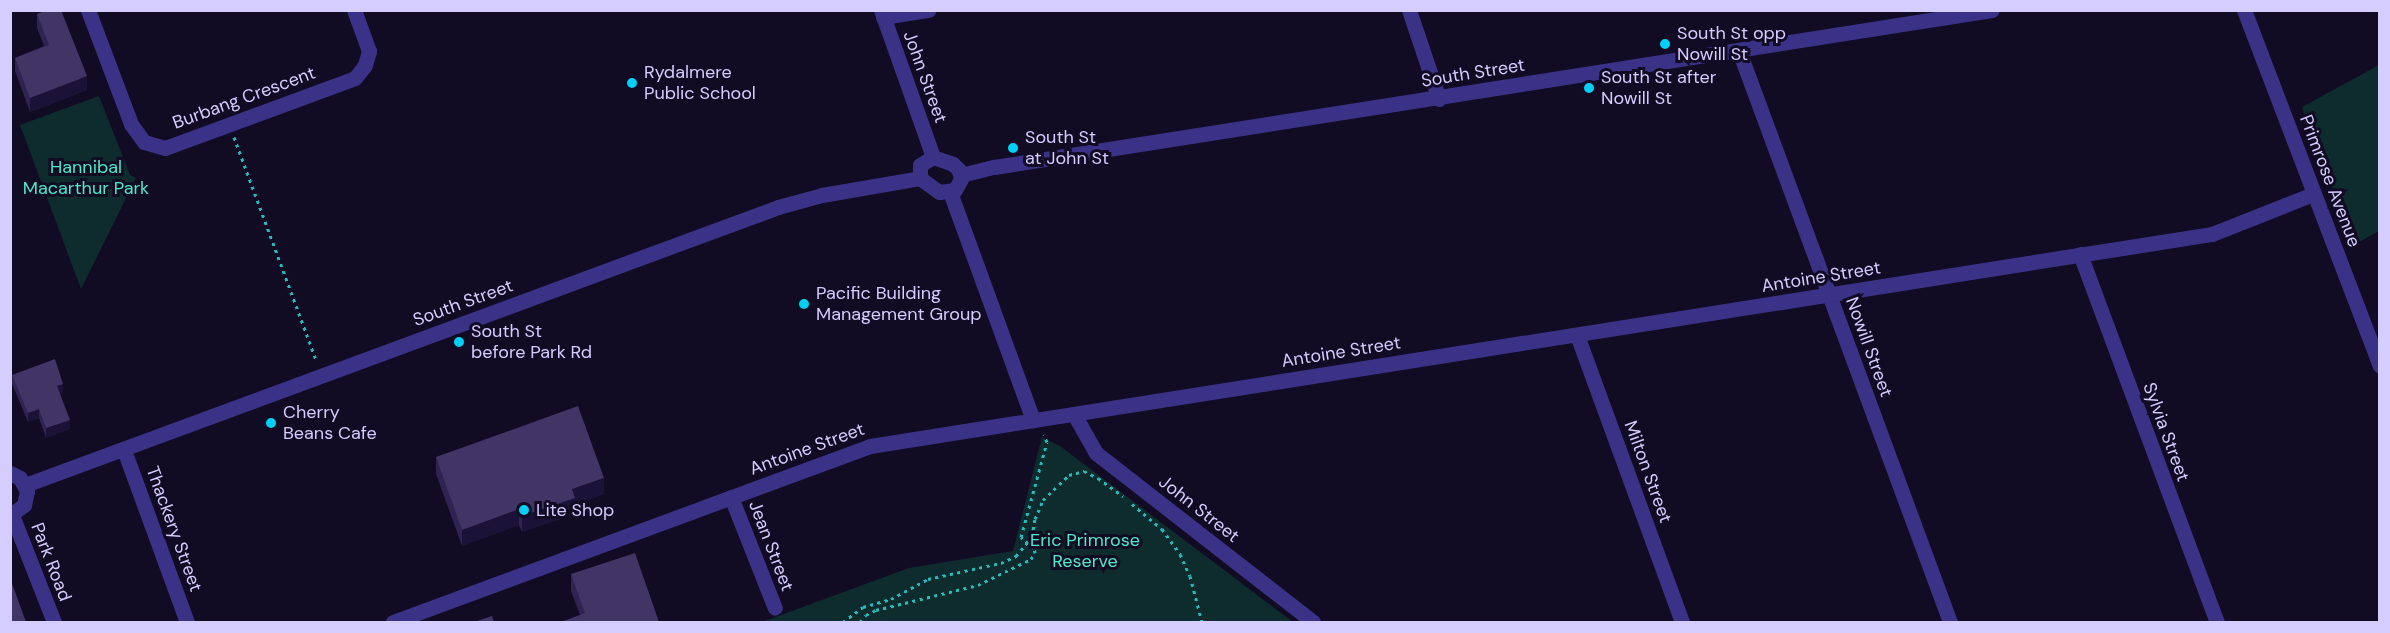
<!DOCTYPE html>
<html>
<head>
<meta charset="utf-8">
<style>
  body { margin:0 }
  #map { position:relative; width:2390px; height:633px; overflow:hidden; background:#110b23; font-family:"DM Sans",sans-serif }
  div>[style] { position:absolute }
  [style*='--x'] { left:calc(var(--x)*1px); top:calc(var(--y)*1px); width:calc(var(--w)*1px); rotate:calc(var(--a)*1deg) }
  .green>* { inset:0; background:#0e2c2d }
  .path>* { height:3px; margin-top:-1.5px; transform-origin:0; background:repeating-linear-gradient(90deg,#23bdbe 0 3px,transparent 0 7.5px) }
  .minor>* { height:15px; margin:-7.5px; padding:0 7.5px; transform-origin:7.5px; border-radius:7.5px; background:#3a3286 }
  .wall>* { inset:0; background:#2f2352 }
  .shaded-wall>* { inset:0; background:#1b1237 }
  .building>* { inset:0; background:#413565 }
  .dots>* { width:16px; height:16px; translate:-50% -50%; box-sizing:border-box; border:3px solid #110b23; border-radius:50% }
  span { translate:-50% -50%; white-space:nowrap; text-align:center; line-height:1.15; -webkit-text-stroke:6px #110b23; paint-order:stroke }
  .poi-label { font-size:18px; color:#d6cdff }
  .left { translate:0 -50%; text-align:left }
  .street-label { font-size:18px; color:#d6cdff }
  .park-label { font-size:18px; color:#4eeacd }
  .frame { position:absolute; inset:0; border:12px solid #d6cdff; pointer-events:none }
</style>
</head>
<body>
<div id="map">
  <div class="green">
    <div style="clip-path:polygon(2379px 65px,2379px 231px,2354px 245px,2302px 107px)"></div>
    <div style="clip-path:polygon(99px 96px,130px 175px,136px 178px,81px 289px,20px 125px)"></div>
    <div style="clip-path:polygon(1042px 437px,1060px 446px,1293px 622px,762px 622px,909px 568px,1013px 551px)"></div>
  </div>
  <div class="path">
    <div style="--x:234;--y:137;--w:240;--a:69.8"></div>
    <div style="--x:1132;--y:504;--w:39;--a:40"></div>
    <div style="--x:1162;--y:529;--w:31;--a:54"></div>
    <div style="--x:1180;--y:554;--w:24;--a:66"></div>
    <div style="--x:1190;--y:576;--w:48;--a:75.4"></div>
    <div style="--x:843;--y:622;--w:25;--a:-37"></div>
    <div style="--x:863;--y:607;--w:29;--a:-16"></div>
    <div style="--x:891;--y:599;--w:42;--a:-28.4"></div>
    <div style="--x:928;--y:579;--w:75;--a:-12.4"></div>
    <div style="--x:1001;--y:563;--w:17;--a:-25"></div>
    <div style="--x:1016;--y:556;--w:25;--a:-50"></div>
    <div style="--x:1032;--y:537;--w:18;--a:-81"></div>
    <div style="--x:1035;--y:519;--w:21;--a:-67"></div>
    <div style="--x:1043;--y:500;--w:36;--a:-44"></div>
    <div style="--x:1069;--y:475;--w:16;--a:-15"></div>
    <div style="--x:1084;--y:471;--w:16;--a:27"></div>
    <div style="--x:1098;--y:478;--w:31;--a:36"></div>
    <div style="--x:860;--y:622;--w:9;--a:-49"></div>
    <div style="--x:866;--y:615;--w:11;--a:-27"></div>
    <div style="--x:876;--y:610;--w:105;--a:-13.8"></div>
    <div style="--x:978;--y:585;--w:59;--a:-26.1"></div>
    <div style="--x:1031;--y:559;--w:7;--a:-56"></div>
    <div style="--x:1035;--y:553;--w:5;--a:-101"></div>
    <div style="--x:1034;--y:548;--w:17;--a:-140"></div>
    <div style="--x:1021;--y:537;--w:98;--a:-74.7"></div>
    <div style="--x:1047;--y:442;--w:8;--a:-113"></div>
  </div>
  <div class="minor">
    <div style="--x:88;--y:10;--w:122;--a:69.3"></div>
    <div style="--x:131;--y:124;--w:22;--a:54"></div>
    <div style="--x:144;--y:142;--w:22;--a:16"></div>
    <div style="--x:165;--y:148;--w:202;--a:-20.2"></div>
    <div style="--x:355;--y:78;--w:16;--a:-52"></div>
    <div style="--x:365;--y:65;--w:15;--a:-74"></div>
    <div style="--x:369;--y:51;--w:44;--a:-110.1"></div>
    <div style="--x:881;--y:10;--w:156;--a:70.5"></div>
    <div style="--x:1409;--y:10;--w:94;--a:71.4"></div>
    <div style="--x:2244;--y:10;--w:381;--a:69.1"></div>
    <div style="--x:883;--y:17;--w:46;--a:-8.8"></div>
    <div style="--x:1739;--y:51;--w:609;--a:69.72"></div>
    <div style="--x:933;--y:157;--w:21;--a:19"></div>
    <div style="--x:953;--y:164;--w:8;--a:45"></div>
    <div style="--x:959;--y:170;--w:9;--a:77"></div>
    <div style="--x:961;--y:179;--w:13;--a:119"></div>
    <div style="--x:955;--y:190;--w:16;--a:173"></div>
    <div style="--x:939;--y:192;--w:24;--a:-144"></div>
    <div style="--x:920;--y:178;--w:13;--a:-90"></div>
    <div style="--x:920;--y:165;--w:15;--a:-32"></div>
    <div style="--x:961;--y:175;--w:34;--a:-14"></div>
    <div style="--x:994;--y:167;--w:1010;--a:-8.94"></div>
    <div style="--x:950;--y:192;--w:243;--a:70"></div>
    <div style="--x:2080;--y:254;--w:393;--a:69.6"></div>
    <div style="--x:1577;--y:335;--w:306;--a:69.9"></div>
    <div style="--x:1074;--y:414;--w:45;--a:60.6"></div>
    <div style="--x:1096;--y:453;--w:275;--a:37.9"></div>
    <div style="--x:124;--y:450;--w:183;--a:69.9"></div>
    <div style="--x:10;--y:473;--w:11;--a:27"></div>
    <div style="--x:20;--y:478;--w:15;--a:62"></div>
    <div style="--x:27;--y:491;--w:14;--a:102"></div>
    <div style="--x:24;--y:505;--w:17;--a:144"></div>
    <div style="--x:25;--y:485;--w:803;--a:-20.26"></div>
    <div style="--x:778;--y:207;--w:46;--a:-15.3"></div>
    <div style="--x:822;--y:195;--w:99;--a:-9.8"></div>
    <div style="--x:731;--y:497;--w:119;--a:68.4"></div>
    <div style="--x:12;--y:515;--w:115;--a:68.6"></div>
    <div style="--x:393;--y:622;--w:508;--a:-20.25"></div>
    <div style="--x:870;--y:446;--w:1359;--a:-8.98"></div>
    <div style="--x:2212;--y:234;--w:109;--a:-21.6"></div>
  </div>
  <div class="wall">
    <div style="clip-path:polygon(37px 14px,87px 90px,30px 112px,15px 71px,15px 58px,44px 46px,37px 28px)"></div>
    <div style="clip-path:polygon(12px 375px,63px 393px,60px 394px,70px 429px,46px 438px,39px 418px,28px 422px,12px 384px)"></div>
    <div style="clip-path:polygon(436px 457px,604px 494px,575px 505px,575px 514px,522px 532px,519px 525px,462px 546px,436px 474px)"></div>
    <div style="clip-path:polygon(571px 574px,659px 622px,580px 615px,571px 591px)"></div>
  </div>
  <div class="shaded-wall">
    <div style="clip-path:polygon(87px 76px,87px 90px,30px 112px,30px 98px)"></div>
    <div style="clip-path:polygon(63px 384px,63px 393px,57px 395px,57px 386px)"></div>
    <div style="clip-path:polygon(39px 409px,39px 418px,28px 422px,28px 413px)"></div>
    <div style="clip-path:polygon(70px 420px,70px 429px,46px 438px,46px 428px)"></div>
    <div style="clip-path:polygon(604px 478px,604px 494px,575px 505px,575px 514px,522px 532px,522px 516px,572px 489px)"></div>
    <div style="clip-path:polygon(519px 509px,519px 525px,462px 546px,462px 530px)"></div>
  </div>
  <div class="building">
    <div style="clip-path:polygon(47px 10px,61px 10px,87px 76px,30px 98px,15px 58px,49px 45px,37px 14px)"></div>
    <div style="clip-path:polygon(55px 359px,63px 384px,57px 386px,70px 420px,46px 428px,39px 409px,28px 413px,12px 375px)"></div>
    <div style="clip-path:polygon(578px 406px,604px 478px,572px 489px,575px 498px,522px 516px,519px 509px,462px 530px,436px 457px)"></div>
    <div style="clip-path:polygon(635px 553px,659px 622px,561px 622px,585px 613px,571px 574px)"></div>
    <div style="clip-path:polygon(10px 578px,26px 622px,10px 622px)"></div>
    <div style="clip-path:polygon(492px 616px,494px 622px,474px 622px)"></div>
  </div>
  <div class="dots">
    <div style="left:1665px;top:44px;background:#00d0f8"></div>
    <div style="left:632px;top:83px;background:#00d0f8"></div>
    <div style="left:1589px;top:88px;background:#00d0f8"></div>
    <div style="left:1013px;top:148px;background:#00d0f8"></div>
    <div style="left:804px;top:304px;background:#00d0f8"></div>
    <div style="left:459px;top:342px;background:#00d0f8"></div>
    <div style="left:271px;top:423px;background:#00d0f8"></div>
    <div style="left:524px;top:510px;background:#00d0f8"></div>
  </div>
  <div class="poi-label">
    <span class="left" style="left:1677px;top:44px">South St opp<br>Nowill St</span>
    <span class="left" style="left:644px;top:83px">Rydalmere<br>Public School</span>
    <span class="left" style="left:1601px;top:88px">South St after<br>Nowill St</span>
    <span class="left" style="left:1025px;top:148px">South St<br>at John St</span>
    <span class="left" style="left:816px;top:304px">Pacific Building<br>Management Group</span>
    <span class="left" style="left:471px;top:342px">South St<br>before Park Rd</span>
    <span class="left" style="left:283px;top:423px">Cherry<br>Beans Cafe</span>
    <span class="left" style="left:536px;top:510px">Lite Shop</span>
  </div>
  <div class="street-label">
    <span style="left:1473px;top:73px;rotate:-9deg">South Street</span>
    <span style="left:925px;top:77px;rotate:70deg">John Street</span>
    <span style="left:244px;top:98px;rotate:-20deg">Burbang Crescent</span>
    <span style="left:2330px;top:181px;rotate:69deg">Primrose Avenue</span>
    <span style="left:1821px;top:277px;rotate:-9deg">Antoine Street</span>
    <span style="left:463px;top:303px;rotate:-20deg">South Street</span>
    <span style="left:1869px;top:347px;rotate:70deg">Nowill Street</span>
    <span style="left:1341px;top:352px;rotate:-9deg">Antoine Street</span>
    <span style="left:2166px;top:432px;rotate:70deg">Sylvia Street</span>
    <span style="left:807px;top:449px;rotate:-20deg">Antoine Street</span>
    <span style="left:1648px;top:472px;rotate:70deg">Milton Street</span>
    <span style="left:1199px;top:509px;rotate:38deg">John Street</span>
    <span style="left:174px;top:529px;rotate:70deg">Thackery Street</span>
    <span style="left:771px;top:546px;rotate:69deg">Jean Street</span>
    <span style="left:51px;top:562px;rotate:69deg">Park Road</span>
  </div>
  <div class="park-label">
    <span style="left:86px;top:178px">Hannibal<br>Macarthur Park</span>
    <span style="left:1085px;top:551px">Eric Primrose<br>Reserve</span>
  </div>
  <div class="frame"></div>
</div>
</body>
</html>
